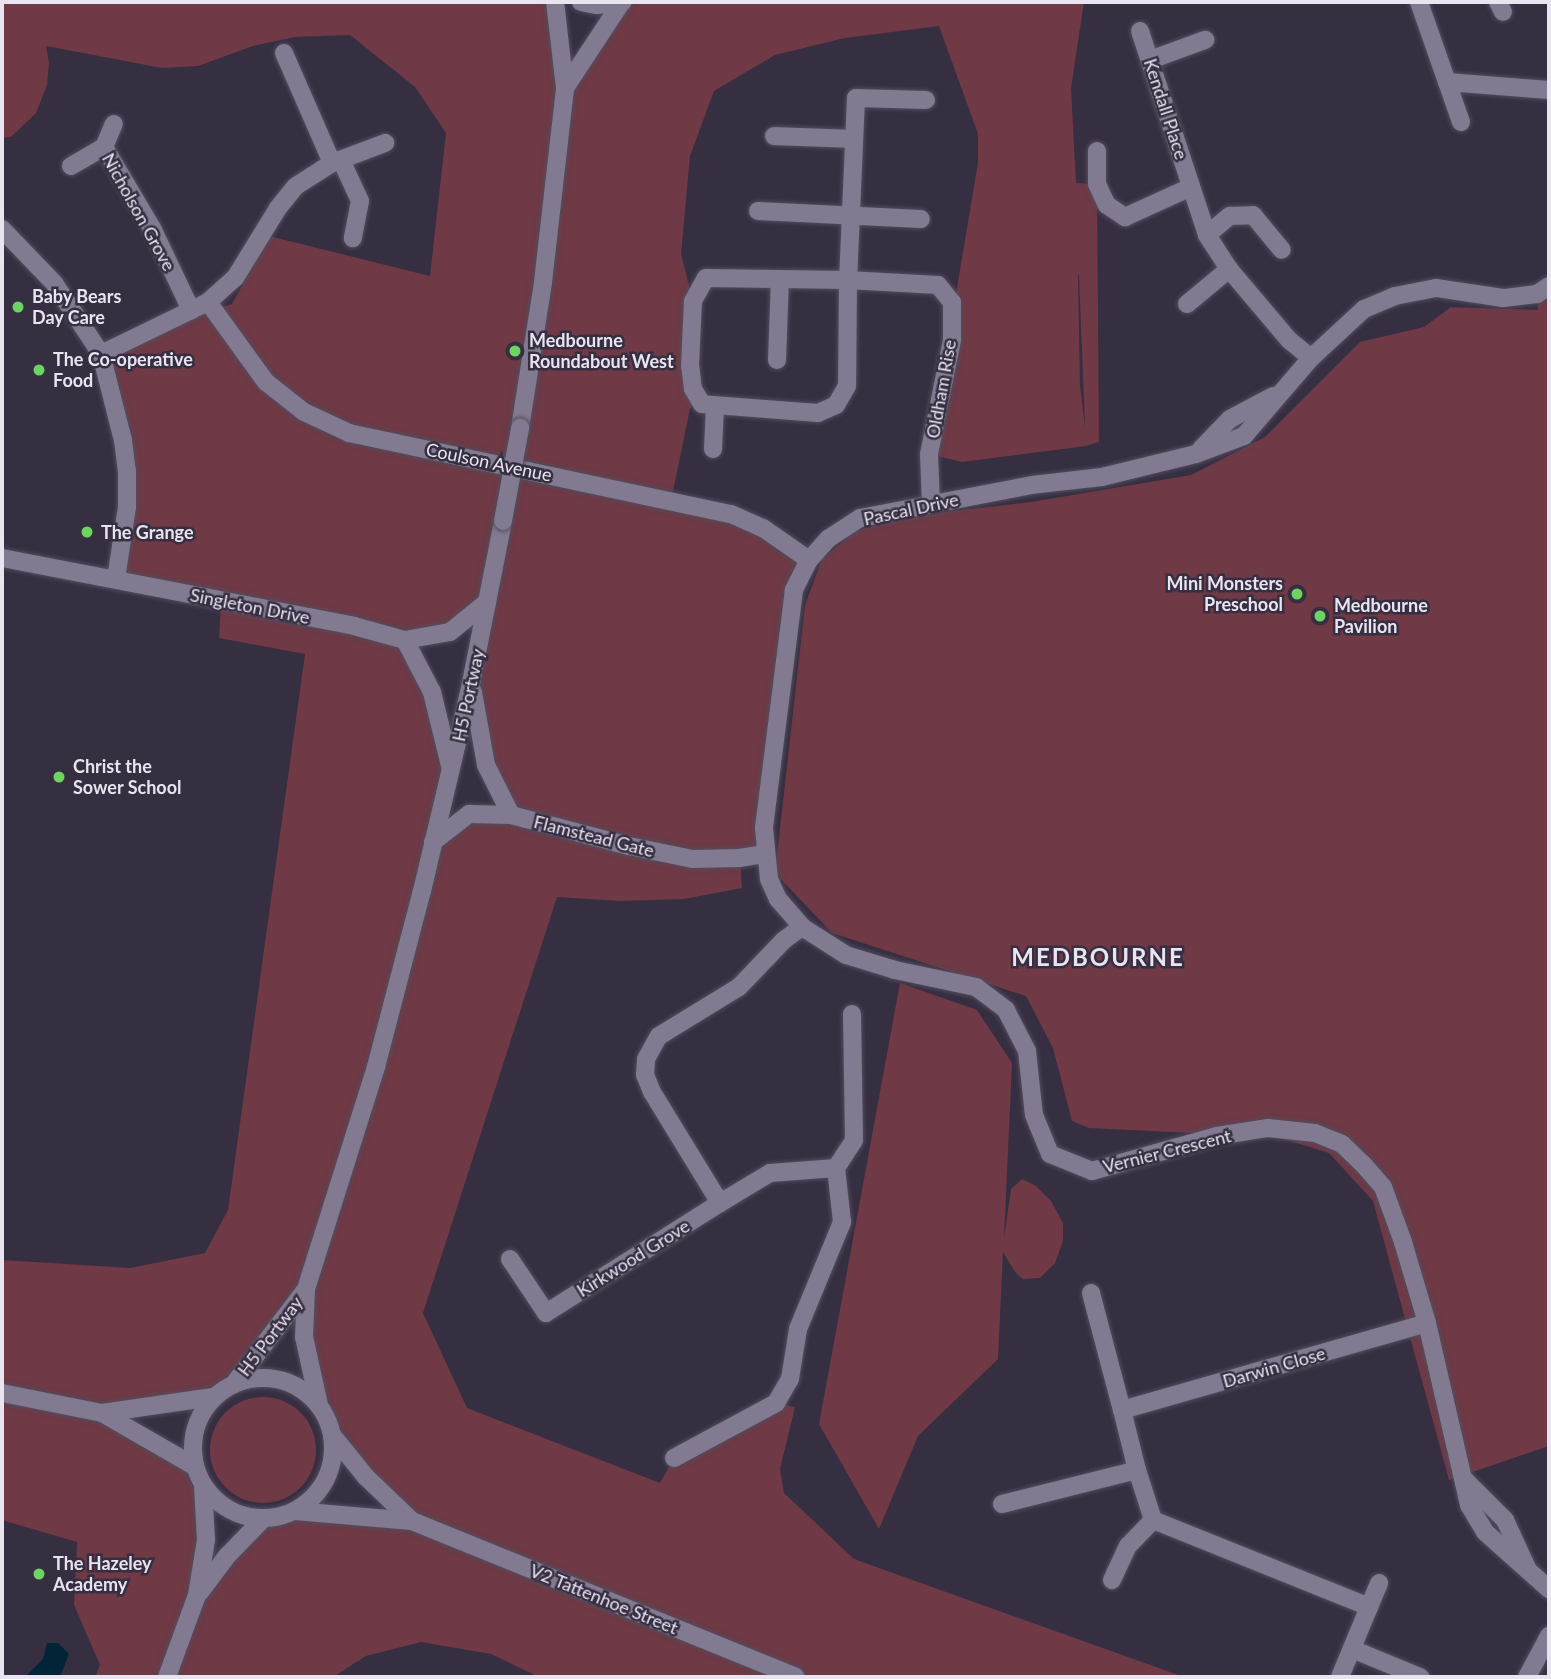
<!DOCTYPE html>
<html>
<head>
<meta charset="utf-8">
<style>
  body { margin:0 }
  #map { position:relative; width:1551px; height:1679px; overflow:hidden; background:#362e41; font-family:Lato,sans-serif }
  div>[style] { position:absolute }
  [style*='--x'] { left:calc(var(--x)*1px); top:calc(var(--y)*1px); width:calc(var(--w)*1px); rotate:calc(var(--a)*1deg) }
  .green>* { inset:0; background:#6f3945 }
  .round { border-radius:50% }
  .water>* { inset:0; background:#032437 }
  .roads { filter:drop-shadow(0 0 2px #524c5c) drop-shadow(0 0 2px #524c5c) }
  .minor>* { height:18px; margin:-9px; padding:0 9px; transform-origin:9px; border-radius:9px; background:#827a90 }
  .minor>.ring { margin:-9px; padding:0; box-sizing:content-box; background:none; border:18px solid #827a90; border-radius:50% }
  .bridges { filter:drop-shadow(0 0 2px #524c5c) drop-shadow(0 0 2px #524c5c) }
  .minor-bridge>* { height:18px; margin:-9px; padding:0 9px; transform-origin:9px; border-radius:9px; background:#827a90 }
  .dots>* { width:19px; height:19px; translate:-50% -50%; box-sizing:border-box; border:4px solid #362e41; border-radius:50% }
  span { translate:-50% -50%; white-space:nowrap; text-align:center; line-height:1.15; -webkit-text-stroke:5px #362e41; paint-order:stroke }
  .street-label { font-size:18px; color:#e9e4f0 }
  .poi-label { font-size:18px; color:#e9e4f0; font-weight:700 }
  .left { translate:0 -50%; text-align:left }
  .right { translate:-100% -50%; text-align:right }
  .district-label { font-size:24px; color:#e9e4f0; font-weight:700; letter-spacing:2px }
  .frame { position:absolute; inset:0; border:4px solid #e9e4f0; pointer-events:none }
</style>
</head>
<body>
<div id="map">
  <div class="green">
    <div style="clip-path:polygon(evenodd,2px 2px,555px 2px,565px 87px,623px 2px,1084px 2px,1071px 88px,1076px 183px,1097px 184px,1099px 442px,1086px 446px,962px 462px,929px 454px,978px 163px,978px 134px,939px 26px,845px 38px,775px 55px,714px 91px,690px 156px,681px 254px,693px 301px,698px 400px,690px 409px,671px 501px,731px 514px,809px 560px,800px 576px,764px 854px,740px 858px,742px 888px,684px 899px,620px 901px,557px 897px,423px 1313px,467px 1408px,660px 1483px,674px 1458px,776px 1403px,795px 1407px,780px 1469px,784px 1493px,854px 1559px,1184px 1677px,539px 1677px,491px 1654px,421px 1642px,366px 1656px,333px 1677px,95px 1677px,100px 1665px,74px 1605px,77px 1542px,2px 1520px,2px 1260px,130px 1268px,205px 1253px,228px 1210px,305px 654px,219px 638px,221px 603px,116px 579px,127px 507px,101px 354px,132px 338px,232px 304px,269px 236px,430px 276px,446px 133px,415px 87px,350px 35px,295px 37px,253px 46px,198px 66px,162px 68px,46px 46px,49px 63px,47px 85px,36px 113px,11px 137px,2px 138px,2px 2px,1078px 275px,1079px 275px,1085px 428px,1080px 385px,1078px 275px,2px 2px,487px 603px,471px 683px,486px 765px,510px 815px,469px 814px,434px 841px,451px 769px,405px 640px,450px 632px,487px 603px,2px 2px,306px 1290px,319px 1405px,332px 1435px,410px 1520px,295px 1511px,263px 1519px,198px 1593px,203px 1487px,194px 1466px,103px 1421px,56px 1413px,193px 1409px,213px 1397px,227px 1375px,234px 1384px,306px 1290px)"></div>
    <div style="clip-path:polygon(1549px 286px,1549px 1446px,1449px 1480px,1373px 1201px,1329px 1153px,1277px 1137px,1089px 1128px,1072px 1121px,1053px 1048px,1026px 996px,832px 933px,775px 873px,805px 605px,822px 559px,853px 533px,890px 518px,1031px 502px,1191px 475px,1265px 437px,1360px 342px,1424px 327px,1451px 307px,1538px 310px,1537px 294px)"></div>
    <div style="clip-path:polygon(900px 983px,977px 1010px,1012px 1063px,1004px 1238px,1011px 1189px,1022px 1179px,1036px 1186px,1051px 1201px,1063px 1223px,1063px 1241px,1055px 1263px,1040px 1278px,1023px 1279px,1015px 1272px,1003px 1252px,998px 1359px,918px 1436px,879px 1529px,819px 1424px)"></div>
    <div class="round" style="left:210px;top:1397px;width:106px;height:106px"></div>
  </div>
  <div class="water">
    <div style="clip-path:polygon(47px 1643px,58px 1643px,69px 1654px,60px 1677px,25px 1677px,43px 1659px)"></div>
  </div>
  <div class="roads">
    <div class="minor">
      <div style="--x:581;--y:2;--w:16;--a:11"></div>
      <div style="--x:597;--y:5;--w:26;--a:-7"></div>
      <div style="--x:1419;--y:2;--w:85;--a:70.7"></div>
      <div style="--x:1498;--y:2;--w:11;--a:63"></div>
      <div style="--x:1140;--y:31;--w:215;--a:71.8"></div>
      <div style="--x:1207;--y:235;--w:40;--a:57.1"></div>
      <div style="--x:1229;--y:269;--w:93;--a:49.8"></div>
      <div style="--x:1289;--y:340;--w:28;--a:39"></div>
      <div style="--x:284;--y:53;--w:120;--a:66.4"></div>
      <div style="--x:1150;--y:60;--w:59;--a:-20"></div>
      <div style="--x:565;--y:88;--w:102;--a:-56.6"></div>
      <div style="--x:926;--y:100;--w:70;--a:-178.4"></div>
      <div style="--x:856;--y:98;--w:182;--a:92.5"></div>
      <div style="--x:848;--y:280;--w:106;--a:90.5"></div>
      <div style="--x:847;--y:386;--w:22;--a:120"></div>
      <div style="--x:836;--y:405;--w:20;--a:156"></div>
      <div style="--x:818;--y:413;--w:116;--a:-175.6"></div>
      <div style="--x:702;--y:404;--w:17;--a:-121"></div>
      <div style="--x:693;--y:389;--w:23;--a:-97"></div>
      <div style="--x:690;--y:366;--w:65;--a:-87.4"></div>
      <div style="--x:693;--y:301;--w:26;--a:-61"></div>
      <div style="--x:706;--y:278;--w:142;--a:0.8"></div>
      <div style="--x:848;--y:280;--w:90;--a:3.2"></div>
      <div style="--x:938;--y:285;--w:22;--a:51"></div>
      <div style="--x:952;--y:302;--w:38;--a:90"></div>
      <div style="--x:952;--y:340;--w:116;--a:101.4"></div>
      <div style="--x:929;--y:454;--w:50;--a:87.7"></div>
      <div style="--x:1461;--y:122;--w:42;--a:-109.3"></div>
      <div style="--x:1447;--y:82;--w:102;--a:4.5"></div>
      <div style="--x:774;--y:136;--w:80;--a:2.1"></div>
      <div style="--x:104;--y:147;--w:25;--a:-67"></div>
      <div style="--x:1097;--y:151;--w:33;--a:90"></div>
      <div style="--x:1097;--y:184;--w:23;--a:65"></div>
      <div style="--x:1107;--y:205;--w:22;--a:34"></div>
      <div style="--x:1125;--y:217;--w:72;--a:-24.4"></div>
      <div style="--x:341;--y:160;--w:45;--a:65.1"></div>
      <div style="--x:360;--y:201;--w:38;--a:101"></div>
      <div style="--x:71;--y:166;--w:38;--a:-30"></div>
      <div style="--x:104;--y:147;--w:96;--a:59.4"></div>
      <div style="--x:153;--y:230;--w:89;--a:64.6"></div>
      <div style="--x:758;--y:211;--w:163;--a:2.8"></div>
      <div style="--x:2;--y:229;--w:75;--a:46.1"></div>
      <div style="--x:54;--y:283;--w:85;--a:56.5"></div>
      <div style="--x:101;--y:354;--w:89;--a:75.7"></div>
      <div style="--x:123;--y:440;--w:31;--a:83"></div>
      <div style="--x:127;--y:471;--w:36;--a:90"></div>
      <div style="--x:127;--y:507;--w:73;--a:98.7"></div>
      <div style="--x:1207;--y:235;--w:30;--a:-40"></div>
      <div style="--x:1230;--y:216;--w:23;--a:-2"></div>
      <div style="--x:1253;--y:215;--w:45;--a:50.4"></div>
      <div style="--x:1549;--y:286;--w:14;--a:146"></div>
      <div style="--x:1537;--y:294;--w:34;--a:173"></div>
      <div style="--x:1503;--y:298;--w:68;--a:-171.5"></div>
      <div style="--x:1436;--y:288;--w:42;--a:169"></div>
      <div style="--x:1395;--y:296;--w:34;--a:157"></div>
      <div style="--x:1364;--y:309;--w:72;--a:137.2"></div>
      <div style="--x:1311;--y:358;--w:103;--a:130.7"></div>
      <div style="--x:1244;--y:436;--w:51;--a:159.4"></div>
      <div style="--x:1196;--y:454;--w:97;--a:166.3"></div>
      <div style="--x:1102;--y:477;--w:70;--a:173.5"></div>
      <div style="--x:1032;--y:485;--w:175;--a:169.1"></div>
      <div style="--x:860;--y:518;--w:38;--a:147"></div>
      <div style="--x:828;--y:539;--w:28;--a:132"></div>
      <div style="--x:809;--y:560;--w:34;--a:117"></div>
      <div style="--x:794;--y:590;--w:240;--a:97.2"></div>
      <div style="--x:764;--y:828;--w:51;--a:84.4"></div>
      <div style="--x:769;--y:879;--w:22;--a:66"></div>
      <div style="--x:778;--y:899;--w:37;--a:49"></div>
      <div style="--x:802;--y:927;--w:52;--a:32.5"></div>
      <div style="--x:846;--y:955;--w:51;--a:17"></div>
      <div style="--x:895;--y:970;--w:83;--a:11.9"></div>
      <div style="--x:976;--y:987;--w:38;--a:37"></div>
      <div style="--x:1006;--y:1010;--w:46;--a:62.9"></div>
      <div style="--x:1027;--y:1051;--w:64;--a:83.8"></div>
      <div style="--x:1034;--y:1115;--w:42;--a:67.7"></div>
      <div style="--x:1050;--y:1154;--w:45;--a:22"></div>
      <div style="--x:1092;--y:1171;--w:130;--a:-15.6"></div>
      <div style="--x:1217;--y:1136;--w:52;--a:-8.9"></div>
      <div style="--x:1268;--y:1128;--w:47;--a:6.1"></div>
      <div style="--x:1315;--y:1133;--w:29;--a:22"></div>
      <div style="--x:1342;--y:1144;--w:29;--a:44"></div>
      <div style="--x:1363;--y:1164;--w:30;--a:49"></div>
      <div style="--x:1383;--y:1187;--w:59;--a:70"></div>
      <div style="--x:1403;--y:1242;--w:84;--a:73.5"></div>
      <div style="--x:1427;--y:1323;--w:187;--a:77"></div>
      <div style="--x:1469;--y:1505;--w:31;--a:59"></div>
      <div style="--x:1485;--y:1532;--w:86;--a:41.7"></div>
      <div style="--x:208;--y:302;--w:99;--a:54.1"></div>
      <div style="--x:266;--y:382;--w:48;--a:38.3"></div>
      <div style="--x:304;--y:412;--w:50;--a:25"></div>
      <div style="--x:349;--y:433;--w:390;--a:12"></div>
      <div style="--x:731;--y:514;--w:35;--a:24"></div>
      <div style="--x:763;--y:528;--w:56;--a:34.8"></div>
      <div style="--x:1187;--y:304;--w:55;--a:-39.8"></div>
      <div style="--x:101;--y:354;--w:119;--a:-25.9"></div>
      <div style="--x:208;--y:302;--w:36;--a:-42"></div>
      <div style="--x:235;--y:278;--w:82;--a:-58.4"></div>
      <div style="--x:278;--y:208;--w:28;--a:-51"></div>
      <div style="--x:296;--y:186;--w:43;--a:-32.6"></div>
      <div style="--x:332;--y:163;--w:57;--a:-20.7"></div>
      <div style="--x:777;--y:360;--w:80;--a:-87.9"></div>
      <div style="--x:520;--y:428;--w:148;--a:-81"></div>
      <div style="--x:543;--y:282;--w:195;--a:-83.5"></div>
      <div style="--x:565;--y:88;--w:87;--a:-96.6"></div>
      <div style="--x:713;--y:449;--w:43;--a:-87.3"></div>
      <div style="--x:1201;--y:449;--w:42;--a:-46"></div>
      <div style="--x:1230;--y:419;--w:49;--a:-28.1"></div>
      <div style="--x:2;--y:558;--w:359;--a:10.9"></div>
      <div style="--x:354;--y:626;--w:53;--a:15.4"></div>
      <div style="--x:405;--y:640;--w:46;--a:-10.1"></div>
      <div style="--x:450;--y:632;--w:48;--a:-39"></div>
      <div style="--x:405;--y:640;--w:59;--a:62.6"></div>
      <div style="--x:432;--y:692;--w:76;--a:76.3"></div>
      <div style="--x:473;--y:692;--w:74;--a:79.9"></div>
      <div style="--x:486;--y:765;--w:56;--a:63.4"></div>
      <div style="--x:433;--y:842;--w:46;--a:-37.9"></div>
      <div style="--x:469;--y:814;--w:42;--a:1.4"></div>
      <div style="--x:511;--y:815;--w:122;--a:14.7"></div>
      <div style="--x:629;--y:846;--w:65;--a:11.5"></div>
      <div style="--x:693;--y:859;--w:46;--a:-1.2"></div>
      <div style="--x:739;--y:858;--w:25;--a:-9"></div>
      <div style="--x:720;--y:1203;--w:58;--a:-31"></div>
      <div style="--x:770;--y:1173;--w:66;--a:-4.3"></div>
      <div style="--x:510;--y:1259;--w:65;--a:56.3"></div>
      <div style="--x:546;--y:1313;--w:206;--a:-32.3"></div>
      <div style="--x:720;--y:1203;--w:130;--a:-121.5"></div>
      <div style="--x:652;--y:1092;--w:18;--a:-112"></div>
      <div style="--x:645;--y:1075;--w:16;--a:-86"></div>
      <div style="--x:646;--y:1059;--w:26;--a:-61"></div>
      <div style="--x:659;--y:1036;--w:94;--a:-31.5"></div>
      <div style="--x:739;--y:987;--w:65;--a:-46.2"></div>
      <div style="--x:784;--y:940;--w:22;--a:-36"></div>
      <div style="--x:1091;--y:1293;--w:121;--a:75.2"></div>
      <div style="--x:1122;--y:1410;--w:317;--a:-15.9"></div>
      <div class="ring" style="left:193px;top:1378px;width:122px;height:122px"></div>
      <div style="--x:234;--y:1384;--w:119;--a:-52.8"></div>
      <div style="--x:2;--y:1393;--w:102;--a:11.3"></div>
      <div style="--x:102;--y:1413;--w:106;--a:29.9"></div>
      <div style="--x:319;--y:1405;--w:70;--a:-102.4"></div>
      <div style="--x:304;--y:1337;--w:48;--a:-87.6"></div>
      <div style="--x:306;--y:1289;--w:233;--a:-72.5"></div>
      <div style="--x:376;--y:1067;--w:182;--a:-75.4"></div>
      <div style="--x:422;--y:891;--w:214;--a:-76.7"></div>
      <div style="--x:471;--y:683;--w:165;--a:-78.8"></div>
      <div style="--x:102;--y:1413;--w:112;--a:-8.2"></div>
      <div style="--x:332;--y:1435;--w:54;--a:51"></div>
      <div style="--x:366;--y:1477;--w:64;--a:43.7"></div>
      <div style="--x:674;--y:1458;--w:116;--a:-28.3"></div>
      <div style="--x:776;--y:1403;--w:28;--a:-60"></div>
      <div style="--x:790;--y:1379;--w:51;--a:-80.9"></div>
      <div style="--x:798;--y:1329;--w:116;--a:-67.6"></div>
      <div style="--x:842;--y:1222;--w:54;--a:-96.3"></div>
      <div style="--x:836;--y:1168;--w:33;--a:-57"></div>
      <div style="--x:854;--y:1140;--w:126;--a:-90.9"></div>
      <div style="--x:1465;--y:1480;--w:57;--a:45"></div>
      <div style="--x:1505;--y:1520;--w:55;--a:65.3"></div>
      <div style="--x:1002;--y:1504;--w:139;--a:-14.1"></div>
      <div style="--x:1137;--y:1470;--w:62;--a:-104"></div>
      <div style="--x:295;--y:1511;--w:117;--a:4.9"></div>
      <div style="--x:412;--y:1521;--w:414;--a:22.1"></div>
      <div style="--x:1153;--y:1520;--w:233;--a:21.9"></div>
      <div style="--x:1369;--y:1607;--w:26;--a:-67"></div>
      <div style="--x:1112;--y:1580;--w:38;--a:-65"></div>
      <div style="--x:1128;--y:1546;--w:36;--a:-46"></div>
      <div style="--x:1153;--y:1520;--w:52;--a:-107.7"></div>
      <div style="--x:200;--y:1592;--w:45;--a:-53.1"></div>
      <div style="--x:227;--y:1556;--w:52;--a:-45.8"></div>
      <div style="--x:1352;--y:1649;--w:74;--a:22.4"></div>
      <div style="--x:167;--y:1677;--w:87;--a:-69.9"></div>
      <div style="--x:197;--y:1595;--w:56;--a:-80.7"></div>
      <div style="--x:206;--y:1540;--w:53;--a:-93.2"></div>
      <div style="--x:1340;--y:1677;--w:76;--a:-67.5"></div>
      <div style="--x:1527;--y:1677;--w:47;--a:-61.8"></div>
    </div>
  </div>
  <div class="bridges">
    <div class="minor-bridge">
      <div style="--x:503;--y:521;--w:95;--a:-79.6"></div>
    </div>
  </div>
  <div class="dots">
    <div style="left:18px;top:307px;background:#6dd361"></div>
    <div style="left:515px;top:351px;background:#6dd361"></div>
    <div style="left:39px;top:370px;background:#6dd361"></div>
    <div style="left:87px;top:532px;background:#6dd361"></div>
    <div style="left:1297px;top:594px;background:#6dd361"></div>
    <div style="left:1320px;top:616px;background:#6dd361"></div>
    <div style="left:59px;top:777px;background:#6dd361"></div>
    <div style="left:39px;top:1574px;background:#6dd361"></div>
  </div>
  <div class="street-label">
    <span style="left:1166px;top:109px;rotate:72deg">Kendall Place</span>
    <span style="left:139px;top:212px;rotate:61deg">Nicholson Grove</span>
    <span style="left:941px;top:389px;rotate:-80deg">Oldham Rise</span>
    <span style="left:489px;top:462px;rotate:12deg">Coulson Avenue</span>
    <span style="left:911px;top:509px;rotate:-12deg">Pascal Drive</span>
    <span style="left:250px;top:606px;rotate:11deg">Singleton Drive</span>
    <span style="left:468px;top:695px;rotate:-78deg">H5 Portway</span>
    <span style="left:594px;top:836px;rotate:14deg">Flamstead Gate</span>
    <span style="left:1167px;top:1151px;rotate:-14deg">Vernier Crescent</span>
    <span style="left:633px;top:1258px;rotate:-32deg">Kirkwood Grove</span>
    <span style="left:270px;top:1336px;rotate:-53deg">H5 Portway</span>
    <span style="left:1274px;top:1367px;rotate:-16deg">Darwin Close</span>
    <span style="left:604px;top:1599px;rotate:22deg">V2 Tattenhoe Street</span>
  </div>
  <div class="poi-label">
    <span class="left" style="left:32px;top:307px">Baby Bears<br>Day Care</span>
    <span class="left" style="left:529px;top:351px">Medbourne<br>Roundabout West</span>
    <span class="left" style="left:53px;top:370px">The Co-operative<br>Food</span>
    <span class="left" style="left:101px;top:532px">The Grange</span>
    <span class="right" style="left:1283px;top:594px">Mini Monsters<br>Preschool</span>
    <span class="left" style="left:1334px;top:616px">Medbourne<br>Pavilion</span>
    <span class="left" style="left:73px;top:777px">Christ the<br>Sower School</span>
    <span class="left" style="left:53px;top:1574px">The Hazeley<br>Academy</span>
  </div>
  <div class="district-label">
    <span style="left:1098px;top:957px">MEDBOURNE</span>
  </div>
  <div class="frame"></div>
</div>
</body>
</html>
